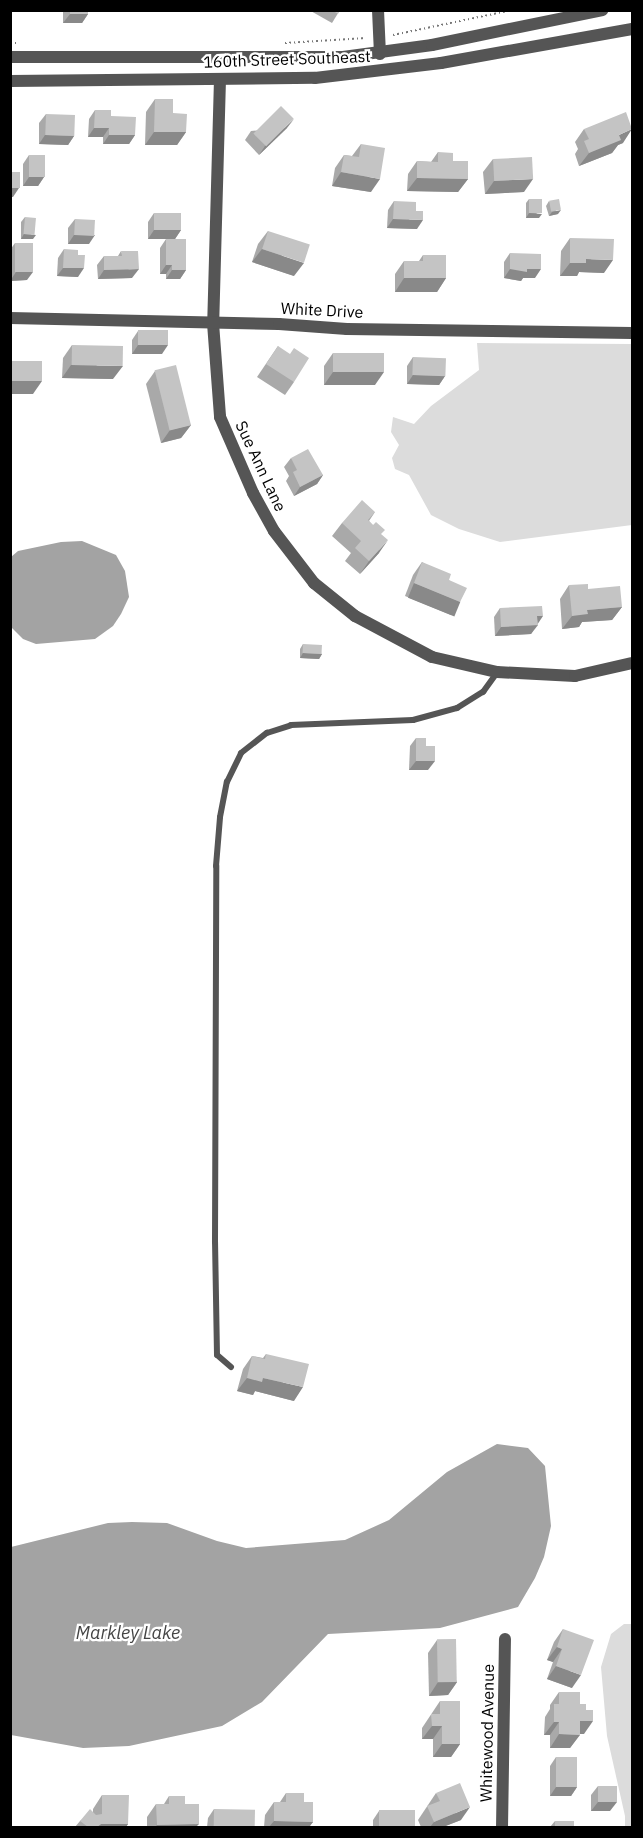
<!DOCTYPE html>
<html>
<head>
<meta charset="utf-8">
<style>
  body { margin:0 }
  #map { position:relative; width:643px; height:1838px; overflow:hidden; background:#fff; font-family:"IBM Plex Sans",sans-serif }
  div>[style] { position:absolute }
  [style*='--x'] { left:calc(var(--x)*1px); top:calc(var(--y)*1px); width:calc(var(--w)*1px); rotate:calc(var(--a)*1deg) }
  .green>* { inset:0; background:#dcdcdc }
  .water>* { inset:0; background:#a3a3a3 }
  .path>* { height:2px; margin-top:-1px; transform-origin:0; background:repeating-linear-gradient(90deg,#777 0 1.5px,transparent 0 4.5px) }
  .service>* { height:6px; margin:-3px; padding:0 3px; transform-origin:3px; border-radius:3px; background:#555 }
  .minor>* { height:12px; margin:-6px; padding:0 6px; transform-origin:6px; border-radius:6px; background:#555 }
  .tertiary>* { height:12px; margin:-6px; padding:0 6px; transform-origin:6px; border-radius:6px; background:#555 }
  .wall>* { inset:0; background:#a9a9a9 }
  .shaded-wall>* { inset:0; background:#898989; transform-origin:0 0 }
  .building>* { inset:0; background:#c4c4c4; transform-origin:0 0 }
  span { translate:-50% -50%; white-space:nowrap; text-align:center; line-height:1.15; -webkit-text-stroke:4.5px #fff; paint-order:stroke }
  .street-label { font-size:16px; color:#000 }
  .water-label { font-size:18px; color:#444; font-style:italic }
  .frame { position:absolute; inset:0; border:12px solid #000; pointer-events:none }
</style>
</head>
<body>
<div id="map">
  <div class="green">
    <div style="clip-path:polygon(477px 343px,632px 344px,632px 525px,500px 542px,459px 529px,431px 515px,409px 475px,395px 469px,392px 458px,399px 445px,391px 432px,393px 417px,414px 424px,431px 406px,479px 370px)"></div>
    <div style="clip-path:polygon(624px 1624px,632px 1624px,632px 1828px,625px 1827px,625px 1816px,607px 1736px,601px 1667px,611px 1634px)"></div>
  </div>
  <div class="water">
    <div style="clip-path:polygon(82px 541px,116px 555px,125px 571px,129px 597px,121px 614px,113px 626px,95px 639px,36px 644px,23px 639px,11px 627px,11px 557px,18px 551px,61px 542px)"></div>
    <div style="clip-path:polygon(497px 1444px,528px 1448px,545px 1466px,551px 1526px,544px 1557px,535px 1578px,518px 1607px,440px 1628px,328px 1634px,262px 1702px,222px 1726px,129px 1746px,83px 1748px,11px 1735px,11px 1547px,108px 1523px,132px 1522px,167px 1523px,217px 1541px,246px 1548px,345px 1540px,389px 1520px,447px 1472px)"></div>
  </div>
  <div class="path">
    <div style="--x:393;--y:35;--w:123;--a:-11.8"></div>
    <div style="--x:10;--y:43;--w:8;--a:0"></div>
    <div style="--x:285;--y:43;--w:81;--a:-3.5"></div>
  </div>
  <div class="service">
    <div style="--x:231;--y:1367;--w:18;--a:-139"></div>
    <div style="--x:217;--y:1355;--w:113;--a:-91"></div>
    <div style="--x:215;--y:1242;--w:376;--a:-89.8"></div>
    <div style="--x:216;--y:866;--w:49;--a:-85.3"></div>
    <div style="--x:220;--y:817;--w:36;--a:-79"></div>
    <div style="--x:227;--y:782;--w:32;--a:-64"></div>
    <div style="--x:241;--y:753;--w:33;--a:-38"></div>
    <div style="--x:267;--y:733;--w:25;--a:-18"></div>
    <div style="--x:291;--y:725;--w:122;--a:-2.3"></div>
    <div style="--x:413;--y:720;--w:46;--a:-15.3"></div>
    <div style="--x:457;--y:708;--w:31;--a:-32"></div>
    <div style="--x:483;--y:692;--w:24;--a:-54"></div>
  </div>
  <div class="minor">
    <div style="--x:378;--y:10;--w:44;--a:87.4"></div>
    <div style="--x:220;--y:79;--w:244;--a:91.6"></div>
    <div style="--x:213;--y:323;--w:94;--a:85.7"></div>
    <div style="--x:220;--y:417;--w:83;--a:66.5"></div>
    <div style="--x:253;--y:493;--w:43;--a:61.1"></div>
    <div style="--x:274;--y:531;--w:66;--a:52.4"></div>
    <div style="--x:314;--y:583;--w:53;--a:38.8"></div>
    <div style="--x:355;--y:616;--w:87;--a:28"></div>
    <div style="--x:432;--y:657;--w:67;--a:13"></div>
    <div style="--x:497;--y:672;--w:78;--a:2.9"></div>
    <div style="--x:575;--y:676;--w:58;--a:-12.8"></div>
    <div style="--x:10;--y:318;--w:269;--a:1.3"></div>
    <div style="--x:279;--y:324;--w:68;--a:4.2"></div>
    <div style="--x:347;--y:329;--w:285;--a:0.8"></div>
    <div style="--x:502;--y:1828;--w:189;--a:-89.1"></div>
  </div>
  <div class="tertiary">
    <div style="--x:10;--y:57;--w:333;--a:0"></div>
    <div style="--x:343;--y:57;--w:90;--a:-7.7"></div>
    <div style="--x:432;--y:45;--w:174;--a:-11.6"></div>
    <div style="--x:10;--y:81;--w:305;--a:-0.6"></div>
    <div style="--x:315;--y:78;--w:127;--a:-6.8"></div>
    <div style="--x:441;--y:63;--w:194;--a:-10.1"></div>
  </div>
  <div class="wall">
    <div style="clip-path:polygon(63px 10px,88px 10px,88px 14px,82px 23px,63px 23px)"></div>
    <div style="clip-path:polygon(309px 10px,340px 10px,332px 23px)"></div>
    <div style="clip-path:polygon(155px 99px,173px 113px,186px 132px,177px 145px,145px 145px,146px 112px)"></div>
    <div style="clip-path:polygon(95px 110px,111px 116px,135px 135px,129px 144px,103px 144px,103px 137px,88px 137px,89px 119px)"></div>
    <div style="clip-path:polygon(46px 114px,74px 136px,68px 145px,39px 144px,39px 123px)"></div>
    <div style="clip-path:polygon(287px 128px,259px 155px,245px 140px,251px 131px)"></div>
    <div style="clip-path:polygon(584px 129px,623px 143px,618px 145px,612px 153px,579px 166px,575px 154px,578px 149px,575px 142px)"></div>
    <div style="clip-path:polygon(361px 144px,371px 192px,332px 186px,335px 168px,344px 155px,352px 156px)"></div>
    <div style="clip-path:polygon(438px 152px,453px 161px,468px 179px,458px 192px,407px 191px,408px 174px,417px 161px,431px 162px)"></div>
    <div style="clip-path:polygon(29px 155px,44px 177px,38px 186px,23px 186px,23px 164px)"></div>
    <div style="clip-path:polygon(493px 159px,524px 192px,485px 194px,483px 172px)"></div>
    <div style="clip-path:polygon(529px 199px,539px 218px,526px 218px,526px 203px)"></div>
    <div style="clip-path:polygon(394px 201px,417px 229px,387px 228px,388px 210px)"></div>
    <div style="clip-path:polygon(549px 201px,558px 214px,549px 216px,546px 206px)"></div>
    <div style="clip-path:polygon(154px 213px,181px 230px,175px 239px,186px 270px,180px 279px,166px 279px,166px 274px,160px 274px,160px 248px,166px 239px,174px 239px,148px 239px,148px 222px)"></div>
    <div style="clip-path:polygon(25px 217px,33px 239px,21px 239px,21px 222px)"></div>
    <div style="clip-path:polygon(75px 219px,89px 244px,68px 244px,68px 228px)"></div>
    <div style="clip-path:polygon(268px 231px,294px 276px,252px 262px,258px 244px)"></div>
    <div style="clip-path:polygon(570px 238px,604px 273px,579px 272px,577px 276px,560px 276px,561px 251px)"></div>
    <div style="clip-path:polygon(15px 243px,27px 280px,10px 281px,10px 250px)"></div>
    <div style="clip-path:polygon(64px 249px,78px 277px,57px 276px,58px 258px)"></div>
    <div style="clip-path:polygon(121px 251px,132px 278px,98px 279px,97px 265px,104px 256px,118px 256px)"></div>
    <div style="clip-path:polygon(510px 253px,535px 278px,523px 278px,521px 281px,504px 278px,504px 262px)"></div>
    <div style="clip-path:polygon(423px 255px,446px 278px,437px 292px,395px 292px,395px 274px,404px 261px,419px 261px)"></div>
    <div style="clip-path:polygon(138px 331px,162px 354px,132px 354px,132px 340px)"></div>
    <div style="clip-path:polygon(72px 345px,113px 379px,62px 378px,63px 358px)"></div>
    <div style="clip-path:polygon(278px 346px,294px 382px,285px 395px,257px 377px)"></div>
    <div style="clip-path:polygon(333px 353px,375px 385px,324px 385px,324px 366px)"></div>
    <div style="clip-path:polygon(413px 357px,445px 376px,439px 385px,407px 384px,407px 366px)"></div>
    <div style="clip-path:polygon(155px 371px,191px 425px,181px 438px,161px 443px,146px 384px)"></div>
    <div style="clip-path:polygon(291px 458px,323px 475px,317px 484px,294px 496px,286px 481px,289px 476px,284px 467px)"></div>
    <div style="clip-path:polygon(375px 512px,369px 521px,381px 534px,379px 553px,360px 574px,345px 561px,351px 553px,332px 536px,342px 523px)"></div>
    <div style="clip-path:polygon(422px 562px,449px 580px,460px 602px,451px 615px,405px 596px,413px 575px)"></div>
    <div style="clip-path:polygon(569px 585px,588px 589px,622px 607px,612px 620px,582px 622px,579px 627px,562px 629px,560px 599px)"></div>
    <div style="clip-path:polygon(500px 608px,537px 624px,531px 634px,495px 636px,494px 617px)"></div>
    <div style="clip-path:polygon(303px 644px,322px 654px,319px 659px,300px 658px,300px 649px)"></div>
    <div style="clip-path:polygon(416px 738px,426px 746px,428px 770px,409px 770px,410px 746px)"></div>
    <div style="clip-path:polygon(266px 1354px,294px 1401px,255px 1391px,253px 1395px,237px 1391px,243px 1369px,252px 1356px,263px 1358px)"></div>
    <div style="clip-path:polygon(563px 1629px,572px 1688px,547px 1679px,553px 1662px,547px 1660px,554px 1642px)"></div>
    <div style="clip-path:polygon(437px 1640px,457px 1682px,448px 1695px,429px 1696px,428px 1653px)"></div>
    <div style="clip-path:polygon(559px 1692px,580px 1704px,584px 1734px,580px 1734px,570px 1748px,550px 1748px,550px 1735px,544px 1735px,545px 1717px,550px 1709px,550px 1705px)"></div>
    <div style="clip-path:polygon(440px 1701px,460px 1744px,451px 1757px,433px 1757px,433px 1739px,422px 1739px,422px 1728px)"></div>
    <div style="clip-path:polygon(556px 1757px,577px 1787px,571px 1796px,550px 1796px,550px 1766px)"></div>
    <div style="clip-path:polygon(598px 1786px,610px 1811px,591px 1811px,591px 1795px)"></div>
    <div style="clip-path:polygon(286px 1793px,304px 1802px,313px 1822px,309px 1827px,264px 1827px,265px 1815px,274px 1802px,280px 1802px)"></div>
    <div style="clip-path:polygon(436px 1793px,461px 1820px,443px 1827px,421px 1827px,418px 1820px)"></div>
    <div style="clip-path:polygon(102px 1795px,128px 1824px,126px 1827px,75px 1827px,80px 1821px,93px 1812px,93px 1809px)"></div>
    <div style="clip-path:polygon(169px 1796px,185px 1804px,196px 1827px,147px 1827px,147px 1817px,156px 1804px,164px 1804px)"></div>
    <div style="clip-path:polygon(214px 1809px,255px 1827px,207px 1827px,208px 1818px)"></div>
    <div style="clip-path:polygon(379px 1811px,415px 1827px,373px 1827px,373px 1820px)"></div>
    <div style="clip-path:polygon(555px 1821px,574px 1827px,550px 1827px)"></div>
  </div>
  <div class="shaded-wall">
    <div style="clip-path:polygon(70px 14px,88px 14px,82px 23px,63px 23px)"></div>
    <div style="clip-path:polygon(294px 119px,287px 128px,259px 155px,265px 146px)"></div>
    <div style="clip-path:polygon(94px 128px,109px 128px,103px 137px,88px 137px)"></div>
    <div style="clip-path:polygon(632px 129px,623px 143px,618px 145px,612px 153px,579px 166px,589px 153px,619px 135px)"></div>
    <div style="clip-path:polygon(154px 132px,186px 132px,177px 145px,145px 145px)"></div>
    <div style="clip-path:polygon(45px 135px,74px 136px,68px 145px,39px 144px)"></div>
    <div style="clip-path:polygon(109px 135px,135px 135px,129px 144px,103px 144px)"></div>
    <div style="clip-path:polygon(341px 172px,380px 179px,371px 192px,332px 186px)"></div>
    <div style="clip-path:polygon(29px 177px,44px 177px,38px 186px,23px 186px)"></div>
    <div style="clip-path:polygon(417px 178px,468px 179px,458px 192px,407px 191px)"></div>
    <div style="clip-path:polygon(533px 179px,524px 192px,485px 194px,494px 181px)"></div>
    <div style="clip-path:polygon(10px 188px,19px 188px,13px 197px,10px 197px)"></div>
    <div style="clip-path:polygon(561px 210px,558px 214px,549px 216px,552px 212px)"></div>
    <div style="clip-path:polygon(529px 213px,542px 214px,539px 218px,526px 218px)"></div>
    <div style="clip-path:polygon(393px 219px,423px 220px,417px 229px,387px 228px)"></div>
    <div style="clip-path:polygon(154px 230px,181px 230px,175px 239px,148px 239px)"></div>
    <div style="clip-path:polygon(24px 234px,36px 235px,33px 239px,21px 239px)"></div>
    <div style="clip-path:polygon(74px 235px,95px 235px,89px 244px,68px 244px)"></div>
    <div style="clip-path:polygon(262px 249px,304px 263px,294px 276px,252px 262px)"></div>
    <div style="clip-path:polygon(586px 259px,613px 260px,604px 273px,579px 272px,577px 276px,560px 276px,570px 263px)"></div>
    <div style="clip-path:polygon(166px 265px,172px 265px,166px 274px,160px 274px)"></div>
    <div style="clip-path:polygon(63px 268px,84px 268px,78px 277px,57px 276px)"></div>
    <div style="clip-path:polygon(139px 269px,132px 278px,98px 279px,104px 270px)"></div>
    <div style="clip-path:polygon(510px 269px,541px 269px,535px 278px,523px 278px,521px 281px,504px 278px)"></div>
    <div style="clip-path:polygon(172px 270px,186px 270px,180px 279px,166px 279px)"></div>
    <div style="clip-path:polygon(16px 272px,33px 272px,27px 280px,10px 281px)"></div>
    <div style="clip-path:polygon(404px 278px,446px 278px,437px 292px,395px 292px)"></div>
    <div style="clip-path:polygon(138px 345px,168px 345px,162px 354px,132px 354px)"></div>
    <div style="clip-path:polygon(71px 365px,123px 366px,113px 379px,62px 378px)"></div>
    <div style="clip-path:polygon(333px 372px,384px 372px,375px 385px,324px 385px)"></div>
    <div style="clip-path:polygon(413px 375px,445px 376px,439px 385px,407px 384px)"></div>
    <div style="clip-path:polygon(10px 381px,42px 381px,33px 394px,10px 394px)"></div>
    <div style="clip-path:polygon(191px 425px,181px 438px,161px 443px,170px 430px)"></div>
    <div style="clip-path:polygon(323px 475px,317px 484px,294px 496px,300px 487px)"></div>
    <div style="clip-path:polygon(388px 540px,379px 553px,360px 574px,369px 561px)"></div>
    <div style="left:414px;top:583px;width:50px;height:16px;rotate:22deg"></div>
    <div style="clip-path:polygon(622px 607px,612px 620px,582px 622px,579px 627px,562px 629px,572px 616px,587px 610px)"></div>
    <div style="clip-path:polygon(537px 616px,543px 616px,537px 625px)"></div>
    <div style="clip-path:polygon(538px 625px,531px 634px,495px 636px,501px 627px)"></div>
    <div style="clip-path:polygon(303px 653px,322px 654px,319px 659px,300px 658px)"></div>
    <div style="clip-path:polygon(416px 761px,435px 761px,428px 770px,409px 770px)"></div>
    <div style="clip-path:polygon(247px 1378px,263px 1378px,303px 1387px,294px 1401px,255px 1391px,253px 1395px,237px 1391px)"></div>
    <div style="clip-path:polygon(557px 1647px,562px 1649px,553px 1662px,547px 1660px)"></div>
    <div style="clip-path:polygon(556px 1666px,581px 1675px,572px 1688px,547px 1679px)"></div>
    <div style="clip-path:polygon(438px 1682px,457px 1682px,448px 1695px,429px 1696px)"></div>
    <div style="clip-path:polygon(580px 1721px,593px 1721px,584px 1734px,570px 1734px)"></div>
    <div style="clip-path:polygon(554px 1722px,559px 1722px,550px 1735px,544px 1735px)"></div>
    <div style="clip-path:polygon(432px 1726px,442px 1726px,433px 1739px,422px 1739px)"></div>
    <div style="clip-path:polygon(559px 1734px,580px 1735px,570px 1748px,550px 1748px)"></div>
    <div style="clip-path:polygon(442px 1744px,460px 1744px,451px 1757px,433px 1757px)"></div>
    <div style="clip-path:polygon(556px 1787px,577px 1787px,571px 1796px,550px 1796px)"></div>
    <div style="clip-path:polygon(598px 1802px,617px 1802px,610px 1811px,591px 1811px)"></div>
    <div style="clip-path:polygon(470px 1807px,461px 1820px,443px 1827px,430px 1827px,434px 1822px)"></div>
    <div style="clip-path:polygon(274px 1821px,313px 1822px,309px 1827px,269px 1827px)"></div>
    <div style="clip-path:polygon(101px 1824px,128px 1824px,126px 1827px,97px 1827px)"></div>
    <div style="clip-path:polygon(199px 1824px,196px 1827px,155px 1827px,157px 1825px)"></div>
  </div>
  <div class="building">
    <div style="left:70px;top:10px;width:18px;height:4px"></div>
    <div style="clip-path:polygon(332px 10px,340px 10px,338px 14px)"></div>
    <div style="clip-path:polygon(155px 99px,173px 99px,173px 113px,187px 114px,186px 132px,154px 132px)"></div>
    <div style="left:281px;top:106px;width:18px;height:39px;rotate:45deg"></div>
    <div style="clip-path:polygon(95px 110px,111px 110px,111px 116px,136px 117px,135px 135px,109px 135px,109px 128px,94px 128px)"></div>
    <div style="clip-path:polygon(626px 112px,632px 129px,619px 135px,621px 140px,589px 153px,584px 141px,589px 139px,584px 129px)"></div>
    <div style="left:46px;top:114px;width:29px;height:21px;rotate:2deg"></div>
    <div style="clip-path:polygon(361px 144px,385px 148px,380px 179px,341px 172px,344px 155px,359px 157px)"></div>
    <div style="clip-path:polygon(438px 152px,453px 153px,453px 161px,468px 161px,468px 179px,417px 178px,417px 161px,438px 162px)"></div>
    <div style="left:29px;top:155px;width:16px;height:22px"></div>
    <div style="left:532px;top:157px;width:22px;height:39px;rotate:87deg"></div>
    <div style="left:10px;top:172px;width:10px;height:16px"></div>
    <div style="left:529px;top:199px;width:13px;height:14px"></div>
    <div style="left:559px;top:199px;width:11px;height:10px;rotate:80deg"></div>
    <div style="clip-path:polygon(394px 201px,416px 202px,416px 211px,423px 211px,423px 220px,393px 219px)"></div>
    <div style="left:154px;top:213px;width:27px;height:17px"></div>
    <div style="left:25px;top:217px;width:11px;height:17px;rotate:5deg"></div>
    <div style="left:75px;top:219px;width:20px;height:16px;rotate:3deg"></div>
    <div style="left:268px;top:231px;width:44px;height:19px;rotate:18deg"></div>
    <div style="clip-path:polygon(570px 238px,614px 239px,613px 260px,586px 259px,586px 263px,570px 263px)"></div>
    <div style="clip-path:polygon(166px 239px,186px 239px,186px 270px,172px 270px,172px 265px,166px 265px)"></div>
    <div style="left:15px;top:243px;width:18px;height:29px"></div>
    <div style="clip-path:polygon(64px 249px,78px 250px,78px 255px,85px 255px,84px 268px,63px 268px)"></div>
    <div style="clip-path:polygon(121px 251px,138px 251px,139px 269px,104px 270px,104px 256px,122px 256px)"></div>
    <div style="clip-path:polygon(510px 253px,541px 254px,541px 269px,527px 269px,527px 272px,510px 269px)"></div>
    <div style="clip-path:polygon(423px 255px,446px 255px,446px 278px,404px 278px,404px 261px,423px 261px)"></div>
    <div style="left:168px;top:330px;width:15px;height:30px;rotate:90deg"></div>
    <div style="left:72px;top:345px;width:51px;height:20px;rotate:1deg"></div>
    <div style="clip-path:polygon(278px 346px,290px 354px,294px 348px,309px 358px,294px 382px,266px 364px)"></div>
    <div style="left:333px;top:353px;width:51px;height:19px"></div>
    <div style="left:413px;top:357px;width:33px;height:18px;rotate:2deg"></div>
    <div style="left:10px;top:361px;width:32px;height:20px"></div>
    <div style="left:176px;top:365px;width:62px;height:22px;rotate:76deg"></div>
    <div style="clip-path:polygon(308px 449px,323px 475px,300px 487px,293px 472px,297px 470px,291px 458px)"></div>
    <div style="clip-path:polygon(362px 500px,375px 512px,368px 520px,373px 525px,376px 522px,385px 530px,381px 534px,388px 540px,369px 561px,355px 548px,361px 541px,342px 523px)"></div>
    <div style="clip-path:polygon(422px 562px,451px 574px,449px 580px,467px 588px,460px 602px,414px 583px)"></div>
    <div style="clip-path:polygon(588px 584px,588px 589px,620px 586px,622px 607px,587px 610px,588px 614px,572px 616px,569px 585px)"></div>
    <div style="clip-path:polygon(542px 606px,543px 616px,537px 616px,538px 625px,501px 627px,500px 608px)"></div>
    <div style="left:303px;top:644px;width:19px;height:9px;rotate:3deg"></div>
    <div style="clip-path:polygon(416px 738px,426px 738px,426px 746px,435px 746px,435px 761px,416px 761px)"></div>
    <div style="clip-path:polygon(266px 1354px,309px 1364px,303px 1387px,263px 1378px,262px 1382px,247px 1378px,252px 1356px,265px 1359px)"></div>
    <div style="clip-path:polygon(563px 1629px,594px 1640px,581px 1675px,556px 1666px,562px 1649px,557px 1647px)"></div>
    <div style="left:456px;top:1639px;width:43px;height:19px;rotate:89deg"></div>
    <div style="clip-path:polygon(559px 1692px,580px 1692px,580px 1704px,586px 1704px,586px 1710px,593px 1710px,593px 1721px,580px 1721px,580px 1735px,559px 1734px,559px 1722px,554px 1722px,554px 1704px,559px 1704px)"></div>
    <div style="clip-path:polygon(440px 1701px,460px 1701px,460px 1744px,442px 1744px,442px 1726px,432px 1726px,431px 1714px,440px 1714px)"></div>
    <div style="left:556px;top:1757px;width:21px;height:30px"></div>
    <div style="clip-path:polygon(460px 1783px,470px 1807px,434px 1822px,427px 1806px,440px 1801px,436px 1793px)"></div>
    <div style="left:598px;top:1786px;width:19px;height:16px"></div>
    <div style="clip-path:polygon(286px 1793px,304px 1793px,304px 1802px,313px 1802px,313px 1822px,274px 1821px,274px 1802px,286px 1802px)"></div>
    <div style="clip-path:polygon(102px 1795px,129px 1795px,128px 1824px,101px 1824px,97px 1827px,88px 1827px,80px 1821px,90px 1809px,96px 1815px,102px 1814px)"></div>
    <div style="clip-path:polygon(169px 1796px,185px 1796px,185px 1804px,199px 1804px,199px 1824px,157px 1825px,156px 1804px,169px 1804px)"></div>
    <div style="left:214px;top:1809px;width:41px;height:18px;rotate:1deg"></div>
    <div style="left:415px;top:1810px;width:17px;height:36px;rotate:90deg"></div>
    <div style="left:555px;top:1821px;width:19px;height:6px"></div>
  </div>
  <div class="street-label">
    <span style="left:287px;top:59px;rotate:-2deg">160th Street Southeast</span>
    <span style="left:322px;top:310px;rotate:3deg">White Drive</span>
    <span style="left:261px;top:466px;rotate:65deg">Sue Ann Lane</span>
    <span style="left:487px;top:1733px;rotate:-89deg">Whitewood Avenue</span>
  </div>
  <div class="water-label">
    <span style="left:128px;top:1633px">Markley Lake</span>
  </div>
  <div class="frame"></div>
</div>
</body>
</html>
